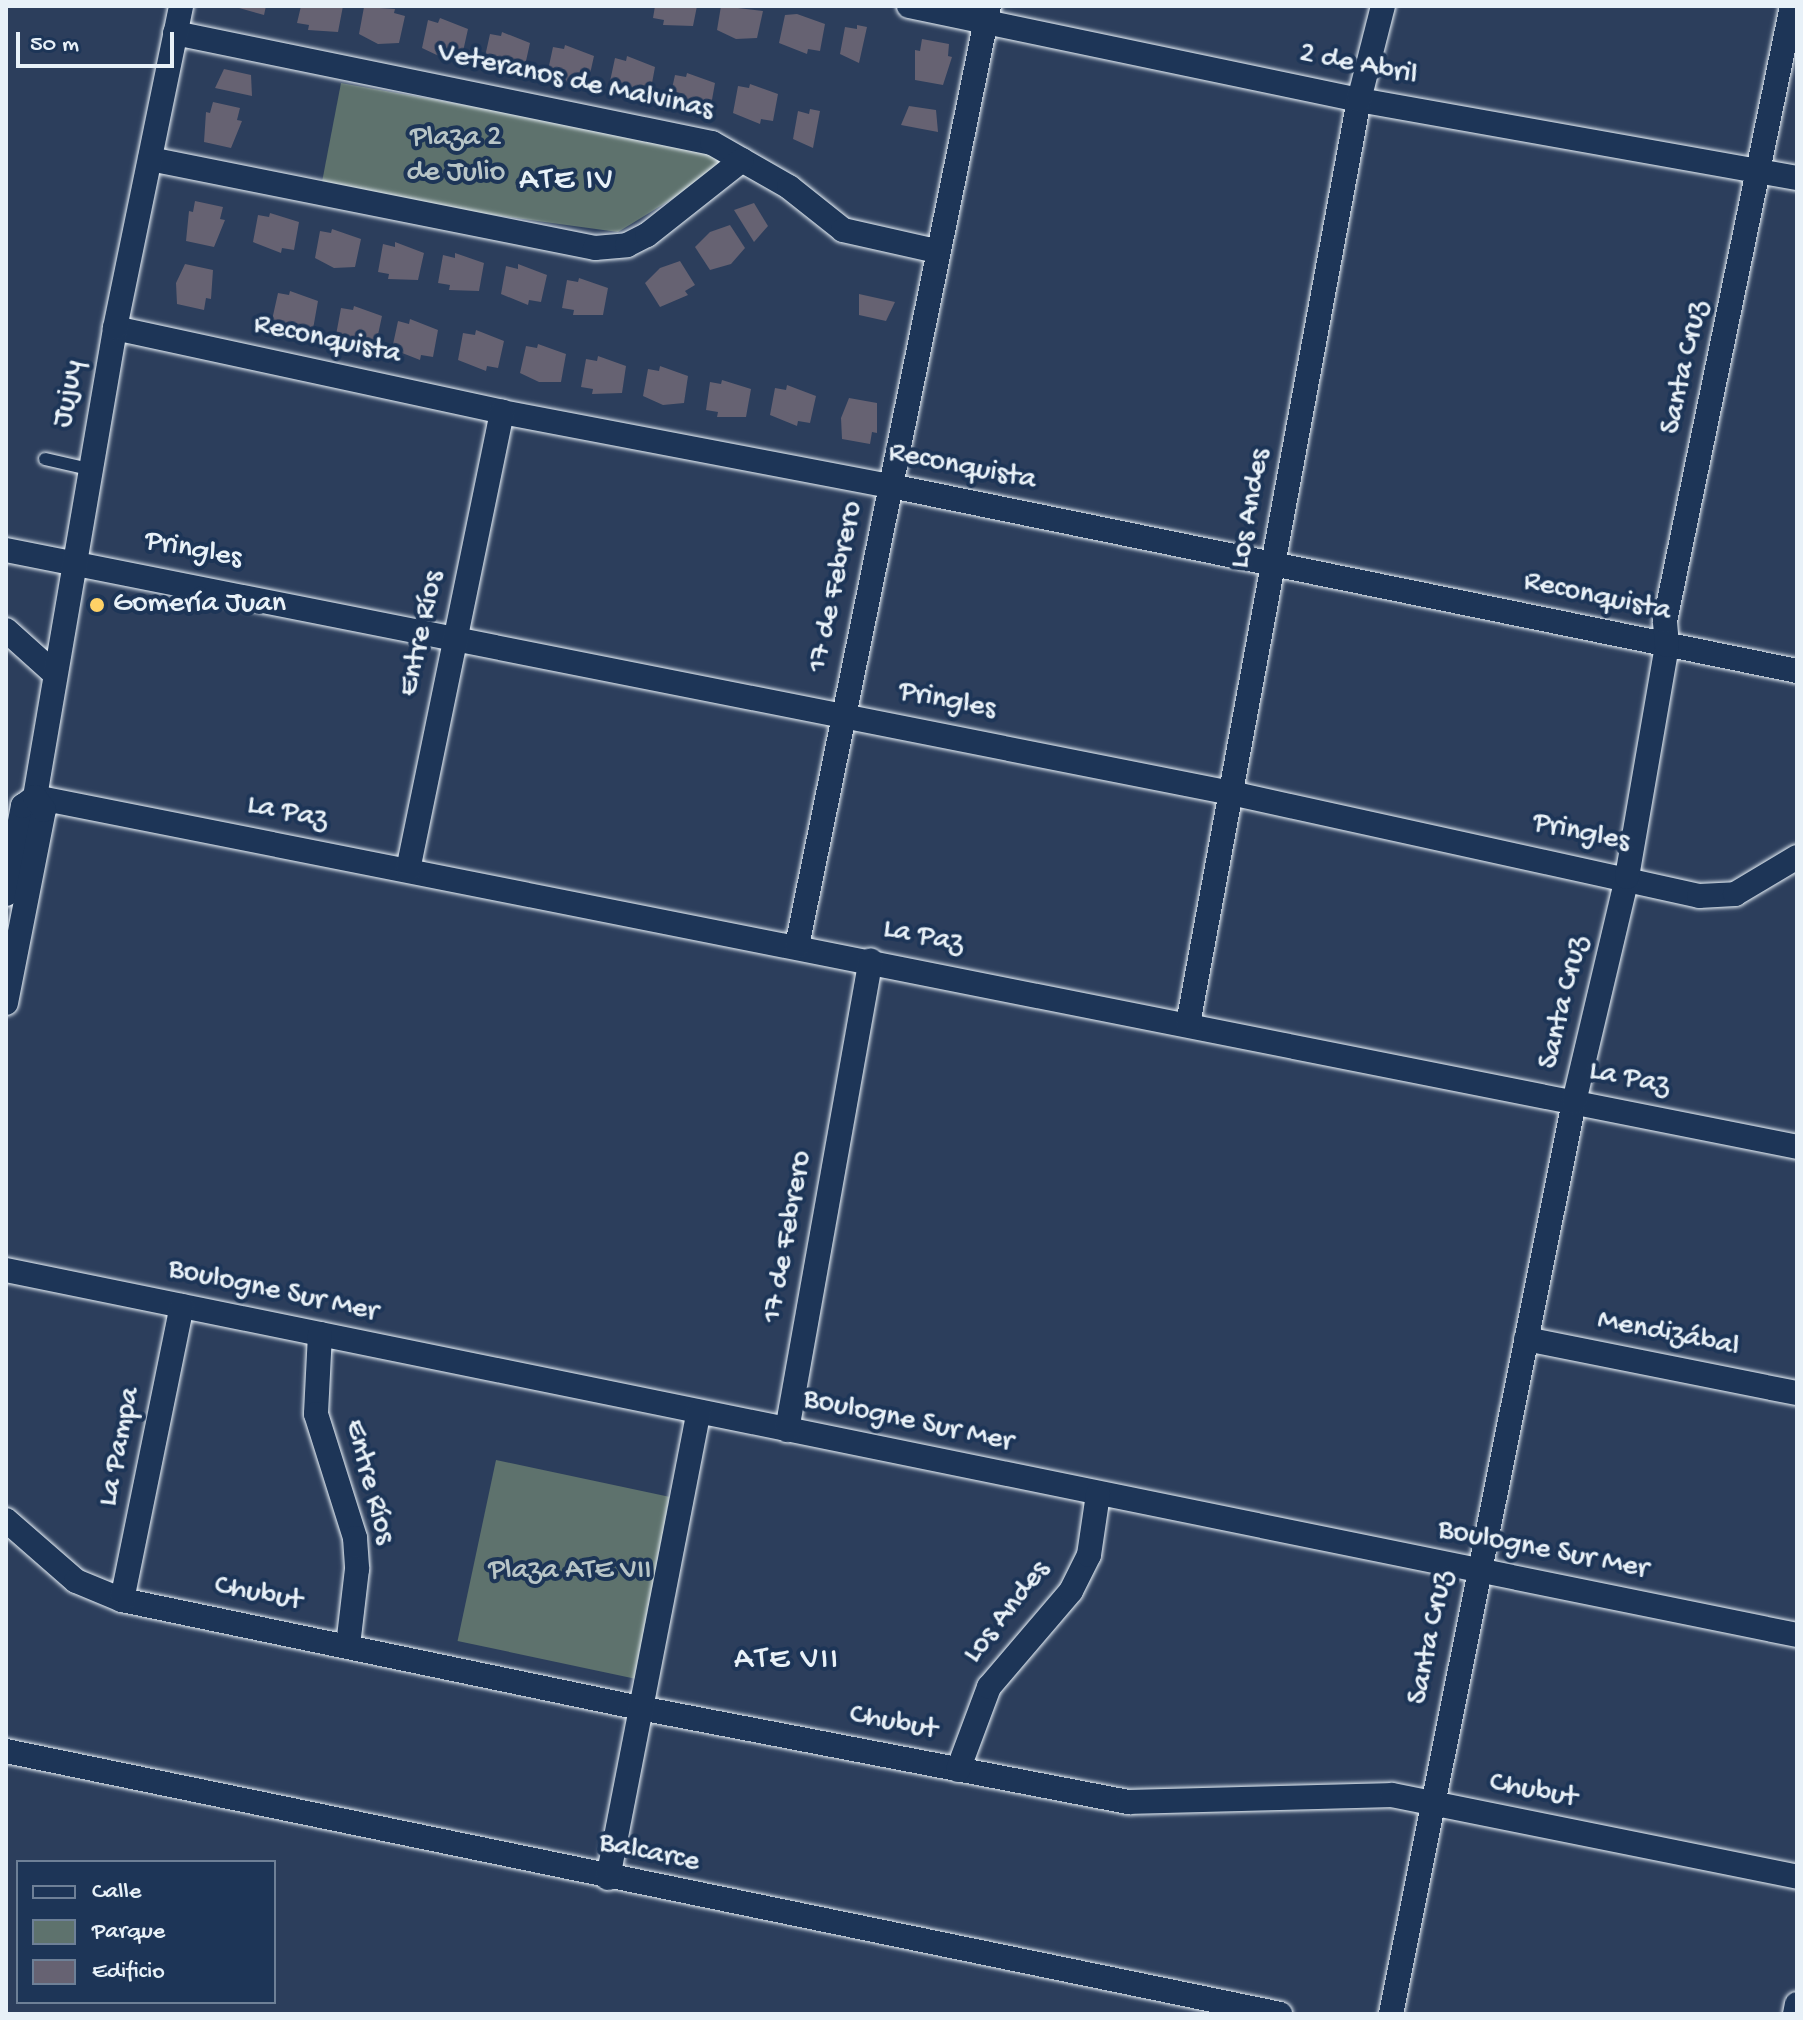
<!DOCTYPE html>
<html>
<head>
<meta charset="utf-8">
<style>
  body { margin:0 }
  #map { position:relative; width:1803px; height:2020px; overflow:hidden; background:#2c3e5c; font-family:"Gochi Hand",sans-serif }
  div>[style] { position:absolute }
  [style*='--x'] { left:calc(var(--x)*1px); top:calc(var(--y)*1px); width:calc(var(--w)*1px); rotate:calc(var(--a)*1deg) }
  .green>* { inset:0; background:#5e726d; transform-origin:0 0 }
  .building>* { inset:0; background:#666272 }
  .roads { filter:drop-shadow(0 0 2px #e8f1f8) drop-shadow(0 0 2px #e8f1f8) }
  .lane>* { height:12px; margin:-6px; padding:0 6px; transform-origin:6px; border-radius:6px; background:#1d3557 }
  .street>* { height:24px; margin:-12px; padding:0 12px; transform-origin:12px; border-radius:12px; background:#1d3557 }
  .dots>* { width:22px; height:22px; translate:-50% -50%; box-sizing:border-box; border:4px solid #1d3557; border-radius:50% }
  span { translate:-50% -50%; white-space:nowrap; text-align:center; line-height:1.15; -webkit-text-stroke:8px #1d3557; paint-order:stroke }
  .street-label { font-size:30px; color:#e8f1f8 }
  .park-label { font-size:30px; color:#b8c5c7 }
  .poi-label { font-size:30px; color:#e8f1f8 }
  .left { translate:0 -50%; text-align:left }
  .neighbourhood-label { font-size:32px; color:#e8f1f8; letter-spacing:2px }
  .frame { position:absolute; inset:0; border:8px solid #e8f1f8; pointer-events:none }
  .legend { position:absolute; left:16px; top:1860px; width:260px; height:144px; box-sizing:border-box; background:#1d3557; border:2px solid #6e8097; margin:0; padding:10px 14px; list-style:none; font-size:24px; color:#e8f1f8 }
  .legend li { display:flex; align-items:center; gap:16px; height:40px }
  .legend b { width:40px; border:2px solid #6e8097 }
  .scale { position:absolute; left:16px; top:32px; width:158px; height:36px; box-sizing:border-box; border:4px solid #e8f1f8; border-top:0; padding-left:10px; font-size:24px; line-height:28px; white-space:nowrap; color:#e8f1f8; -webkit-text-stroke:6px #1d3557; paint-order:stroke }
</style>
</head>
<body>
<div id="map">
  <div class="green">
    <div style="clip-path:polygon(341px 83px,696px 146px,725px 160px,695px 185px,618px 232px,450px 209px,322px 182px)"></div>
    <div style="left:496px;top:1460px;width:190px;height:185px;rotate:12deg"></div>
  </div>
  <div class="building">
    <div style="clip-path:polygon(232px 6px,266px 6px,264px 15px)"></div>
    <div style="clip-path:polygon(301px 6px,343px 6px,338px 32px,308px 30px,309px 25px,297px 23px)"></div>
    <div style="clip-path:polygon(655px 6px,697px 6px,693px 26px,663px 25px,664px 20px,653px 18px)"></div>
    <div style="clip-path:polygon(721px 6px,763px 11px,757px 38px,736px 39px,717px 30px)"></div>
    <div style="clip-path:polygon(364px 7px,395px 9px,394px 13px,405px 16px,399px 43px,378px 44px,359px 34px)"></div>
    <div style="clip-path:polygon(797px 14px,825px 24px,820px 51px,808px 49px,807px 54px,779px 43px,785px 15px)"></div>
    <div style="clip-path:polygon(440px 18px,468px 29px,462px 56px,441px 57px,422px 48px,428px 20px,438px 23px)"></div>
    <div style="clip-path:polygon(857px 25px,867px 27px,859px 63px,840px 54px,845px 27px,857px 29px)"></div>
    <div style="clip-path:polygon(502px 32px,530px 43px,524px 70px,513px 67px,512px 73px,484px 61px,490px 34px,501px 36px)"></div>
    <div style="clip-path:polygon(922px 39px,949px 44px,948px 56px,952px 57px,943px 85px,915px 80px,915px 50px,920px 51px)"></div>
    <div style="clip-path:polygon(565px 45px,594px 56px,588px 83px,558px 82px,559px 77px,547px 75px,553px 47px,564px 49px)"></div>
    <div style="clip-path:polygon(627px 56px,655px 67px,650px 94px,638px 92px,637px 97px,609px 86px,615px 58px,626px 61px)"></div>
    <div style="clip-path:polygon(224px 69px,251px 75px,252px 96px,215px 88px)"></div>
    <div style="clip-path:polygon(687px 73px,715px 83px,710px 111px,698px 108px,697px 113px,669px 102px,675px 75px,686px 77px)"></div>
    <div style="clip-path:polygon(750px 84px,778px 94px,773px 121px,761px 119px,760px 124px,733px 113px,738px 86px,749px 88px)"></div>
    <div style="clip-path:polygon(213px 102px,240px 108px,237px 120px,242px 121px,231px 148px,204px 142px,206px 112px,210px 113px)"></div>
    <div style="clip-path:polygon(909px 106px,936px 110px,938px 132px,901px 125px)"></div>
    <div style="clip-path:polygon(810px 109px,820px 111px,813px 148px,793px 139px,798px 111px,809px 114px)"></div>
    <div style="clip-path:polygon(195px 201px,223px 207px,220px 219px,225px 220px,214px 247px,186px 241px,189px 211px,193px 212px)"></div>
    <div style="clip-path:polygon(754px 203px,768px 226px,754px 242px,734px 210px)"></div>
    <div style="clip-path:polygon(270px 213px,299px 222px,294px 250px,282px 248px,281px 253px,253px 242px,258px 215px,269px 217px)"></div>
    <div style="clip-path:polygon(730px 225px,745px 248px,731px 264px,710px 270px,695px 247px,710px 232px)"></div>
    <div style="clip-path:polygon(332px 229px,361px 239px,355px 267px,334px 268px,315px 258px,320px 231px,331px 233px)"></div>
    <div style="clip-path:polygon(395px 242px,424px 253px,418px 280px,388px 279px,389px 274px,378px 272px,383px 244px,395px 247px)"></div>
    <div style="clip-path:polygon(455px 253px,484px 263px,479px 291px,449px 290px,450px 285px,438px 283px,443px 255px,455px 258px)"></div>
    <div style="clip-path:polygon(680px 261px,695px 285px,685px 291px,688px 295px,660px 307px,645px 283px,660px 268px)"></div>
    <div style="clip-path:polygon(185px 264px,213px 270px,211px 299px,206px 298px,204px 310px,177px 304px,176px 283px)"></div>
    <div style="clip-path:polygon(518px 264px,547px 275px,541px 302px,529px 300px,528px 305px,501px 294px,506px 266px,518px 269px)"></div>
    <div style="clip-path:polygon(579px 278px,608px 288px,603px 315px,573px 315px,574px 310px,562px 308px,567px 280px,578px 282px)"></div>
    <div style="clip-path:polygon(290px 291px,318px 301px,313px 329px,283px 328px,284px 323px,272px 320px,278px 293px,289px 295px)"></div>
    <div style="clip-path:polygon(859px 294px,895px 302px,886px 321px,859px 315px)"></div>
    <div style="clip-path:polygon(354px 306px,382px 316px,376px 344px,365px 341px,364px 346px,336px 335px,341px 308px,353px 310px)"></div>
    <div style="clip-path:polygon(410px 319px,438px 330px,433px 357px,421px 355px,420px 360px,392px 349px,398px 321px,409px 324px)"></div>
    <div style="clip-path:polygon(476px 330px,504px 341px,498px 368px,487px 366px,486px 371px,458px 360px,463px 333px,475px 335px)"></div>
    <div style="clip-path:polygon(538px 344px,566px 354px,561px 382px,539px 382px,520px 373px,526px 346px,537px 348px)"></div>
    <div style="clip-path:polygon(598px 356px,626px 366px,622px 393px,592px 394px,593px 389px,581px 387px,586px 359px,597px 361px)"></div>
    <div style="clip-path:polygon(660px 366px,688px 376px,684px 403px,663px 405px,643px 396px,648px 369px,659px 371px)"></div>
    <div style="clip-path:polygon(722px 380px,751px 389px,746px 417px,717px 417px,718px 412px,706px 410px,710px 382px,721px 384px)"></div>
    <div style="clip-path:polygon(787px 385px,816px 396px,810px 423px,798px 421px,797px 426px,770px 415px,775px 388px,786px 390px)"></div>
    <div style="clip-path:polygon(849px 398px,877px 403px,877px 433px,872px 432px,870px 444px,842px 439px,841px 418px)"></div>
  </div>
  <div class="roads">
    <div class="lane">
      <div style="--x:45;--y:459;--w:45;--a:12.8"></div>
    </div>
    <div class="street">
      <div style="--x:909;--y:6;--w:460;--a:11.8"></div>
      <div style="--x:1359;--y:100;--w:445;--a:10.1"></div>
      <div style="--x:175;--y:33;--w:548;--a:11.58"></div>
      <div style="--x:712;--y:143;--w:89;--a:29.7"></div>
      <div style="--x:789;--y:187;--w:69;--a:38.5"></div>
      <div style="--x:843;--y:230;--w:95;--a:12.7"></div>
      <div style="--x:150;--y:159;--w:454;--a:11.3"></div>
      <div style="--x:595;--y:248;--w:32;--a:-5"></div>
      <div style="--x:627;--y:245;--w:22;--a:-27"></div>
      <div style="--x:647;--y:235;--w:121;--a:-38.3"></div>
      <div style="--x:115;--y:328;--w:396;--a:12.2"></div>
      <div style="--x:502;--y:412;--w:396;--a:10.8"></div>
      <div style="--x:891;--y:486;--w:925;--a:11.54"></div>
      <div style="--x:6;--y:550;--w:1249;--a:11.22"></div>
      <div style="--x:1231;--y:793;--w:479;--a:12.4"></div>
      <div style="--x:1699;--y:896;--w:36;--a:-3"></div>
      <div style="--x:1735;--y:894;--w:72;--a:-30.8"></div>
      <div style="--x:6;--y:630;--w:64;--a:41.9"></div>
      <div style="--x:35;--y:797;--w:1796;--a:11.23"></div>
      <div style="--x:35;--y:797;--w:476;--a:-80.3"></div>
      <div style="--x:115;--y:328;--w:329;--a:-78.4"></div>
      <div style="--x:408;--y:870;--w:468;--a:-78.4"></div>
      <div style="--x:6;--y:894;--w:90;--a:-79.1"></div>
      <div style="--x:23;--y:806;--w:15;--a:-37"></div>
      <div style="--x:797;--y:946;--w:959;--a:-78.46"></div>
      <div style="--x:6;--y:1003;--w:197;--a:-78.9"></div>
      <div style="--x:44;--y:810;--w:16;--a:-125"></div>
      <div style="--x:1188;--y:1024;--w:940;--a:-79.52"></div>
      <div style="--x:1359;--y:100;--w:97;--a:-75.7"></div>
      <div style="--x:6;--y:1270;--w:1828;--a:11.52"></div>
      <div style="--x:320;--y:1334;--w:80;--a:92.9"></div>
      <div style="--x:316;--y:1414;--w:130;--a:72.5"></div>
      <div style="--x:355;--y:1538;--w:31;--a:86"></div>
      <div style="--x:357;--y:1569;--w:78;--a:96.7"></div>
      <div style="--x:1526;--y:1339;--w:276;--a:11.3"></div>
      <div style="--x:787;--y:1430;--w:477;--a:-79.9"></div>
      <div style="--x:6;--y:1520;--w:93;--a:41.1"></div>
      <div style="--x:76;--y:1581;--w:50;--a:22.4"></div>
      <div style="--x:122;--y:1600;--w:529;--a:11.78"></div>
      <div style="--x:640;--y:1708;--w:498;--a:10.9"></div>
      <div style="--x:1129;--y:1802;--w:263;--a:-1.5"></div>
      <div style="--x:1392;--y:1795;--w:413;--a:11.4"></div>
      <div style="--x:122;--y:1600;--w:300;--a:-78.5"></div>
      <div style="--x:6;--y:1751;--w:1301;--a:11.66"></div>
      <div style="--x:958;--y:1770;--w:89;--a:-69.5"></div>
      <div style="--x:989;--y:1687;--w:126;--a:-49.5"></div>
      <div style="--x:1071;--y:1591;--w:40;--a:-63.4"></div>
      <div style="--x:1089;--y:1555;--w:62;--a:-81.6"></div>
      <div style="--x:608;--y:1878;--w:475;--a:-79"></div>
      <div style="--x:1391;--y:2014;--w:930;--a:-78.65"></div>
      <div style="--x:1574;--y:1102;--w:231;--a:-76.7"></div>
      <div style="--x:1627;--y:877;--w:235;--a:-80.2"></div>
      <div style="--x:1667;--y:645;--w:24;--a:-95"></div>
      <div style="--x:1665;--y:621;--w:628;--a:-78.33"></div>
      <div style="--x:1795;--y:2014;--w:10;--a:-79"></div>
    </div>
  </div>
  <div class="dots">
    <div style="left:97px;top:605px;background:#ffd166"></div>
  </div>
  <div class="street-label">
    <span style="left:1358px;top:66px;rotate:11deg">2 de Abril</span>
    <span style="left:575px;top:83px;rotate:12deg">Veteranos de Malvinas</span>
    <span style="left:327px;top:341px;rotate:12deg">Reconquista</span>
    <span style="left:1686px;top:368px;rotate:-78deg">Santa Cruz</span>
    <span style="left:70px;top:394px;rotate:-80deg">Jujuy</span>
    <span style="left:962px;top:468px;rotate:11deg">Reconquista</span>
    <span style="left:1252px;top:509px;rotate:-80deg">Los Andes</span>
    <span style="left:193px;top:551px;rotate:11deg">Pringles</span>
    <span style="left:837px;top:587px;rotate:-78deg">17 de Febrero</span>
    <span style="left:1597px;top:598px;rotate:12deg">Reconquista</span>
    <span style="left:423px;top:634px;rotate:-78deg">Entre Ríos</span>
    <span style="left:947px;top:702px;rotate:11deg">Pringles</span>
    <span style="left:287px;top:814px;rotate:11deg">La Paz</span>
    <span style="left:1581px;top:834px;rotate:12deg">Pringles</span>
    <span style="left:923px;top:938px;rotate:11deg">La Paz</span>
    <span style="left:1565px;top:1003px;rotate:-77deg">Santa Cruz</span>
    <span style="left:1629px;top:1080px;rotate:11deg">La Paz</span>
    <span style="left:789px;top:1237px;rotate:-80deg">17 de Febrero</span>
    <span style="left:273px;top:1292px;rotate:12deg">Boulogne Sur Mer</span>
    <span style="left:1668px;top:1335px;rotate:11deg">Mendizábal</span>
    <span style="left:908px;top:1422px;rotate:12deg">Boulogne Sur Mer</span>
    <span style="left:121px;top:1447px;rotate:-79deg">La Pampa</span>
    <span style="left:368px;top:1482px;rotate:75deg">Entre Ríos</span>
    <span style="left:1543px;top:1551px;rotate:11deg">Boulogne Sur Mer</span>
    <span style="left:258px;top:1595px;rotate:11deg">Chubut</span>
    <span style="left:1008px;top:1613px;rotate:-52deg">Los Andes</span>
    <span style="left:1432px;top:1638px;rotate:-79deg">Santa Cruz</span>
    <span style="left:893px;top:1724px;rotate:11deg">Chubut</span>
    <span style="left:1533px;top:1792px;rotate:11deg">Chubut</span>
    <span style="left:649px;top:1854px;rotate:12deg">Balcarce</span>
  </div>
  <div class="park-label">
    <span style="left:456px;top:156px">Plaza 2<br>de Julio</span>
    <span style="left:570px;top:1572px">Plaza ATE VII</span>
  </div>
  <div class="poi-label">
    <span class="left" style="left:113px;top:605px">Gomería Juan</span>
  </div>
  <div class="neighbourhood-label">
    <span style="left:567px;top:181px">ATE IV</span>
    <span style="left:787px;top:1660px">ATE VII</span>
  </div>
  <div class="frame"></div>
  <ul class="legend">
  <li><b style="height:10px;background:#1d3557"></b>Calle</li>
  <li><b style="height:22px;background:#5e726d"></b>Parque</li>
  <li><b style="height:22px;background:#666272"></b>Edificio</li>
  </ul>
  <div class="scale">50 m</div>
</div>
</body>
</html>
